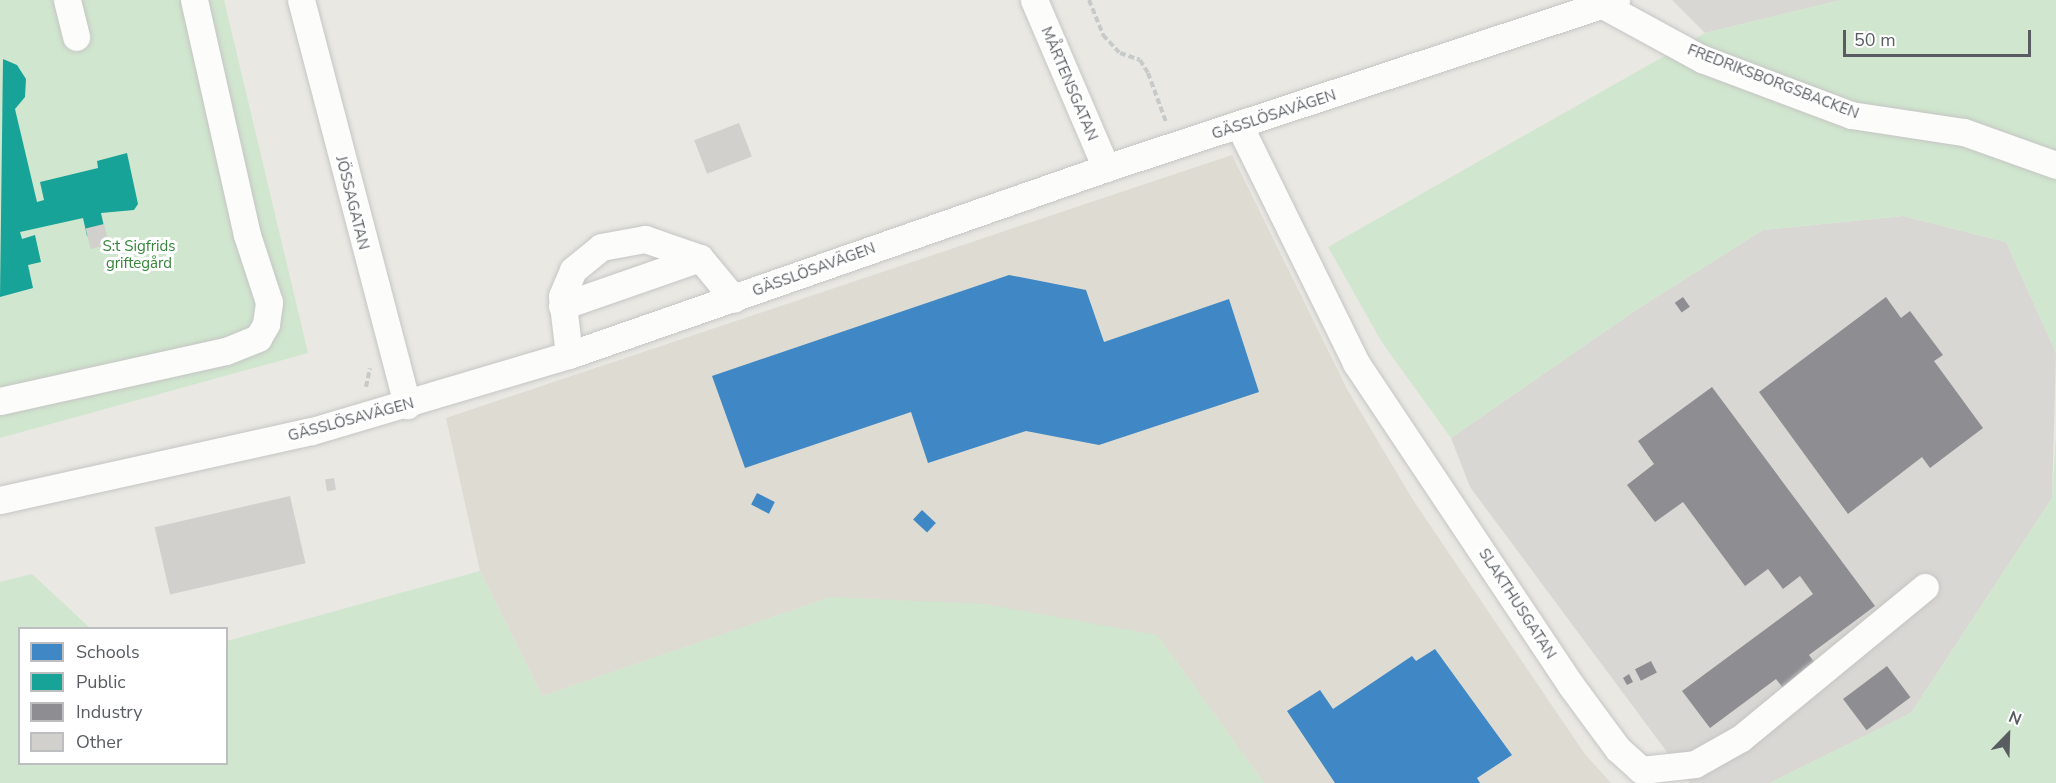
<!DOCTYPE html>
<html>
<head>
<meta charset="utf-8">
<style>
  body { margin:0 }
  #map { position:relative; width:2056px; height:783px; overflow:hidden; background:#e9e8e3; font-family:"Nunito Sans",sans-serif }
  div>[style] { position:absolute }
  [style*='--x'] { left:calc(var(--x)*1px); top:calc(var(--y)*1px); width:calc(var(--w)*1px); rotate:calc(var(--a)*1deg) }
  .industrial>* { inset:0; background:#d9d7d3 }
  .education>* { inset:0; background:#dddbd2 }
  .green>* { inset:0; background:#d0e6ce }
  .schools>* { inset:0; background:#3f88c5; transform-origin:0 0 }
  .public>* { inset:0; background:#17a398 }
  .industry>* { inset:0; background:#8d8d92; transform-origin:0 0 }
  .building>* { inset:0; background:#d1d0cd; transform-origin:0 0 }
  .path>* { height:4px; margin-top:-2px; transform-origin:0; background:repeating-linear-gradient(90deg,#c6cbc9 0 6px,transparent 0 9px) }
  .roads { filter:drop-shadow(0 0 2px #c5c5c4) drop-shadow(0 0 2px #c5c5c4) }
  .minor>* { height:27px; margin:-13.5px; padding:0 13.5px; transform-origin:13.5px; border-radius:13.5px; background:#fcfcfb }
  span { translate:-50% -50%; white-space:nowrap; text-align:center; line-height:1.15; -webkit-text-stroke:6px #fff; paint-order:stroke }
  .street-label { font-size:15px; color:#595d61 }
  .park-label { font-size:15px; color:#35843a }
  .legend { position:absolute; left:18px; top:627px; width:210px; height:138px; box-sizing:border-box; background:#fff; border:2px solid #bdbec0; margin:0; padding:8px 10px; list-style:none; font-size:18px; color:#595d61 }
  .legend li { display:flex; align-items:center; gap:12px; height:30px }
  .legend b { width:30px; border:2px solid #bdbec0 }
  .north { position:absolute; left:1978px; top:705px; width:60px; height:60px; -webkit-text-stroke:4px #fff; paint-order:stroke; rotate:23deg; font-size:16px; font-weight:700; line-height:24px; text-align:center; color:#595d61 }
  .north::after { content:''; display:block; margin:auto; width:21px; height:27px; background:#595d61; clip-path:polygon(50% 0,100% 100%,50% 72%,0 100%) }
  .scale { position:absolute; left:1843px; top:30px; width:188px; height:27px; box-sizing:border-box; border:3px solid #595d61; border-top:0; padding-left:8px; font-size:18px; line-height:21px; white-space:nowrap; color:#595d61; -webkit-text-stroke:4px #fff; paint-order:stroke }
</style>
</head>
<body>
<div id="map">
  <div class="industrial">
    <div style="clip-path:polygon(1672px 0,1841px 0,1705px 33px)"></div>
    <div style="clip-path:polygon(1903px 216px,2006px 242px,2056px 353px,2052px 498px,1911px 713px,1770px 783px,1690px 783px,1470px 487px,1451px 438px,1636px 310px,1763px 230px)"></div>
  </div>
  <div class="education">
    <div style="clip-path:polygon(1232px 155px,1347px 389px,1413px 500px,1584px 753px,1611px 783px,1264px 783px,1157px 635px,831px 597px,542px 696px,480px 571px,446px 418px)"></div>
  </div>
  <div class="green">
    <div style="clip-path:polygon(0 0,224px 0,308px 353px,0 438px)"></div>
    <div style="clip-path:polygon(1841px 0,2056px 0,2056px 353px,2006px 242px,1903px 216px,1763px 230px,1636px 310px,1451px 438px,1383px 344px,1328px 247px,1705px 33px)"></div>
    <div style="clip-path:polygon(2056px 436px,2056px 783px,1770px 783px,1911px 713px,2052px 498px)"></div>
    <div style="clip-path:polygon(480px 571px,542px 696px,831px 597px,984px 604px,1157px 635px,1264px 783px,0 783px,0 582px,32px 574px,90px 628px,20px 628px,20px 764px,226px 764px,227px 641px)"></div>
  </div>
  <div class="schools">
    <div style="clip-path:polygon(1009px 275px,1086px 290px,1104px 342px,1229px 299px,1259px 392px,1099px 445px,1026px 431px,928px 463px,911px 412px,745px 468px,712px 376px)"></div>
    <div style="left:757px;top:493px;width:20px;height:13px;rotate:27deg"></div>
    <div style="left:922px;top:510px;width:19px;height:13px;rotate:43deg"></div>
    <div style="clip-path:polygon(1435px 649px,1512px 755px,1477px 778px,1480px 783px,1335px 783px,1287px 711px,1320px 690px,1333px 709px,1412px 656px,1416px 661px)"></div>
  </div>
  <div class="public">
    <div style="clip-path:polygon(3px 59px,17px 65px,26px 79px,25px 97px,15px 109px,37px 202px,44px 200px,40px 182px,98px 168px,97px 161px,127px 153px,138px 204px,134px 210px,101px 213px,105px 231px,87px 236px,83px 218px,20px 232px,22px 239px,35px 235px,41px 262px,28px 265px,33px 288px,0 297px)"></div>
  </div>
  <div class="industry">
    <div style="left:1683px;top:297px;width:12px;height:10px;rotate:55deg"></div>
    <div style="clip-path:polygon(1886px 297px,1901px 318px,1910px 311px,1943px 355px,1934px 361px,1983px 428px,1930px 468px,1922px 457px,1848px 514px,1759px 392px)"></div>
    <div style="clip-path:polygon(1712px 387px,1875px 606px,1809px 655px,1815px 663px,1783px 688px,1776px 679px,1710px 728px,1682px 691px,1813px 594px,1800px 576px,1783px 589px,1768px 569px,1745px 586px,1683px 502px,1655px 522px,1627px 485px,1654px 464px,1638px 441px)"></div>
    <div style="left:1651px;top:661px;width:13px;height:18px;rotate:63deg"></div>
    <div style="left:1887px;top:666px;width:39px;height:55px;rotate:53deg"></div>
    <div style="clip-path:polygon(1629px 674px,1633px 682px,1627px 685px,1623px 678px)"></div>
  </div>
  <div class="building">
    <div style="left:739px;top:123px;width:36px;height:48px;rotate:69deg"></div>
    <div style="left:104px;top:224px;width:21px;height:19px;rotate:76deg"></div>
    <div style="left:334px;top:478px;width:12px;height:9px;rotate:81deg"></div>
    <div style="left:290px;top:496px;width:69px;height:139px;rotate:77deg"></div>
  </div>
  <div class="path">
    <div style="--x:1089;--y:0;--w:38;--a:68"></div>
    <div style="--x:1103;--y:35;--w:25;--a:47"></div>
    <div style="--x:1120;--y:53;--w:21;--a:19"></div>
    <div style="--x:1140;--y:60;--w:15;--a:58"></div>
    <div style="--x:1148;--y:73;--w:52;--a:69.8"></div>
    <div style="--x:366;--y:387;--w:19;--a:-78"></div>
  </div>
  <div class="roads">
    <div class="minor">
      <div style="--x:67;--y:0;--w:38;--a:76"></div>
      <div style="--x:301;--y:0;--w:419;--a:75.3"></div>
      <div style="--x:1034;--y:0;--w:183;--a:66.8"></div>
      <div style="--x:1603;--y:5;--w:113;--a:28.6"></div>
      <div style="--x:1702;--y:59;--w:159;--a:20.6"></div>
      <div style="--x:1851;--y:115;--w:114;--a:8.6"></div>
      <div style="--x:1964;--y:132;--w:98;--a:19.7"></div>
      <div style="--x:1240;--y:127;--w:263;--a:63.8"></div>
      <div style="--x:1356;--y:363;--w:386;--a:56.3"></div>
      <div style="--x:1570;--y:684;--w:81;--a:53.6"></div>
      <div style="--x:1618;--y:749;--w:31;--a:42"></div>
      <div style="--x:1641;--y:770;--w:54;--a:-6.3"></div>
      <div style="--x:1695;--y:764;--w:53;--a:-29.5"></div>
      <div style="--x:1741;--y:738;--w:238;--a:-39.4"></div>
      <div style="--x:562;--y:306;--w:146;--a:-19.2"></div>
      <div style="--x:569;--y:355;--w:59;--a:-96.8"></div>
      <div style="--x:562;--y:296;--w:28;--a:-67"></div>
      <div style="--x:573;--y:270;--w:36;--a:-39"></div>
      <div style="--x:601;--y:247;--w:45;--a:-10.3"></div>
      <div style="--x:645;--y:239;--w:58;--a:19.1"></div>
      <div style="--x:700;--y:258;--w:53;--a:50.3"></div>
      <div style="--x:0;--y:401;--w:231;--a:-12.5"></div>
      <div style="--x:226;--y:351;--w:35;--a:-22"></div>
      <div style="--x:258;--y:338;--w:16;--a:-60"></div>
      <div style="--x:266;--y:324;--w:22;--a:-82"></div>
      <div style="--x:269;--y:302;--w:71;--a:-108.2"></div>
      <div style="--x:247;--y:235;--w:241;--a:-102.7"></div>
      <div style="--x:0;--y:500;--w:320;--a:-12.5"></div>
      <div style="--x:312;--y:431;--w:268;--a:-16.5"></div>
      <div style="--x:569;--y:355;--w:569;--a:-19.2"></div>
      <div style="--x:1106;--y:168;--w:537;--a:-18.23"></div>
    </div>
  </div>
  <div class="street-label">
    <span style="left:1773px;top:82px;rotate:21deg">FREDRIKSBORGSBACKEN</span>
    <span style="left:1069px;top:84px;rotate:67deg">MÅRTENSGATAN</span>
    <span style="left:1274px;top:115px;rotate:-18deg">GÄSSLÖSAVÄGEN</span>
    <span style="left:352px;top:203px;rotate:76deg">JÖSSAGATAN</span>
    <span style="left:814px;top:270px;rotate:-20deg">GÄSSLÖSAVÄGEN</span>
    <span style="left:351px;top:420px;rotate:-15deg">GÄSSLÖSAVÄGEN</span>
    <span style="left:1517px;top:604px;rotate:57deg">SLAKTHUSGATAN</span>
  </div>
  <div class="park-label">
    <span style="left:139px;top:255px">S:t Sigfrids<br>griftegård</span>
  </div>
  <ul class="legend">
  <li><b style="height:16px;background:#3f88c5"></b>Schools</li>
  <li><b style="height:16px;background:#17a398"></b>Public</li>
  <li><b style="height:16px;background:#8d8d92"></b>Industry</li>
  <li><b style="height:16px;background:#d1d0cd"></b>Other</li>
  </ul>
  <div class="north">N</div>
  <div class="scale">50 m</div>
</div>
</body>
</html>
